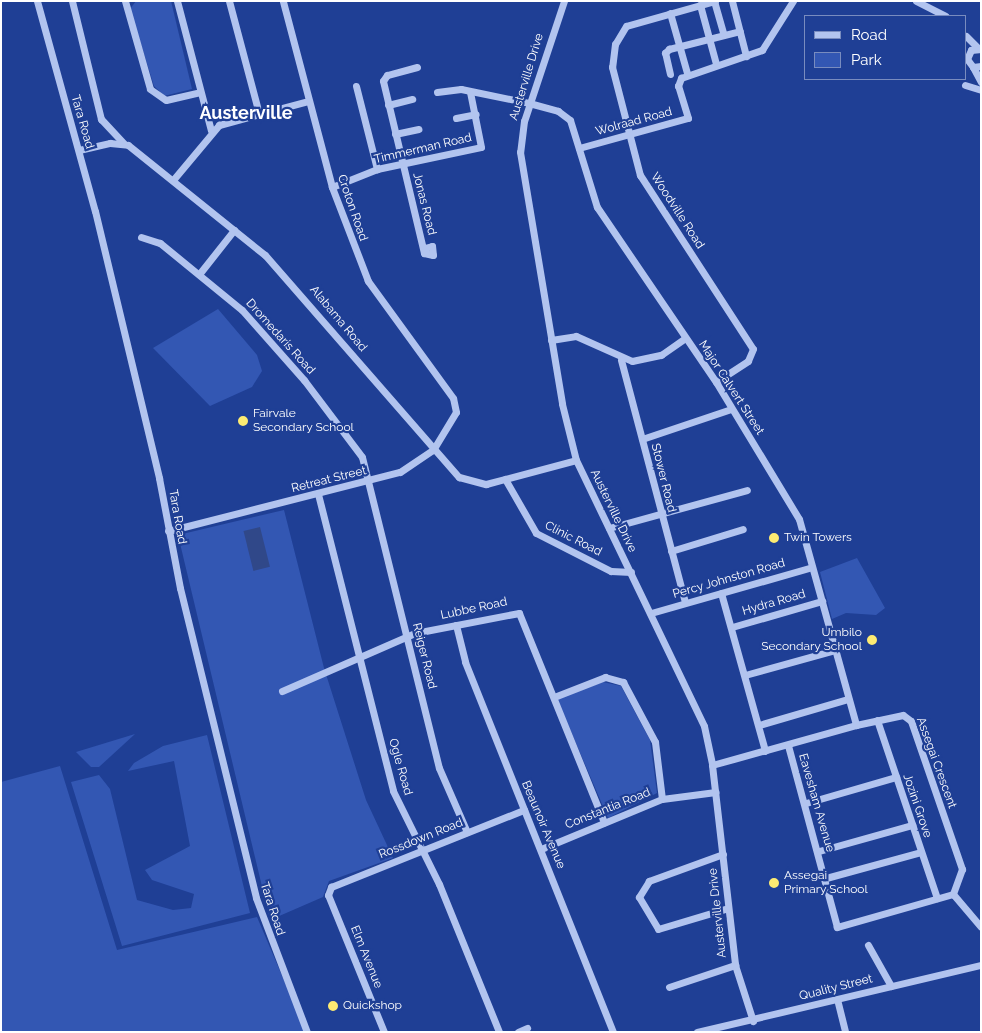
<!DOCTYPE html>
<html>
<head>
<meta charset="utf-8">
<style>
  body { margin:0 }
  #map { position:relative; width:982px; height:1033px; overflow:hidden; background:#1f3f95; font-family:Raleway,sans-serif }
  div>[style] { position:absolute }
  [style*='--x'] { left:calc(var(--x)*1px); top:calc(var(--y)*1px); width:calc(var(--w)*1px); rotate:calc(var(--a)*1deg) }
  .green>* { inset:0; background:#3357b3 }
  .water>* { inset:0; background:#304889; transform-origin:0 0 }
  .minor>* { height:7px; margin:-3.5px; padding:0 3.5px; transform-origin:3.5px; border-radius:3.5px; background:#b2c4ef }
  .dots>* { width:14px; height:14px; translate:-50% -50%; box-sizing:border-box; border:2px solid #1f3f95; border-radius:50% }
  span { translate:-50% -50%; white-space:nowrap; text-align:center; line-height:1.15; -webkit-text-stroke:4.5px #1f3f95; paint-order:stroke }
  .street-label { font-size:12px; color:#fff }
  .poi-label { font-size:12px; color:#fff }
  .left { translate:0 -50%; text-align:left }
  .right { translate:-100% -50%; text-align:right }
  .district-label { font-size:18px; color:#fff; font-weight:700 }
  .frame { position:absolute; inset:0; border:2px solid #fff; pointer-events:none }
  .legend { position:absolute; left:804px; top:15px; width:162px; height:65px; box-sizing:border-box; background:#1f3f95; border:1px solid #798cbf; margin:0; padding:6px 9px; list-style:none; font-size:15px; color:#fff }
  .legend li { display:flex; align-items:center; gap:10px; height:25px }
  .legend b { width:25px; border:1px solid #798cbf }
</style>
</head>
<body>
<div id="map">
  <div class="green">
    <div style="clip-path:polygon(136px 1px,171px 1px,192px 89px,164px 96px,154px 86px,130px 9px)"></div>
    <div style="clip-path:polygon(218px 309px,257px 355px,262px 371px,252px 387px,210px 406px,153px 348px)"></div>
    <div style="clip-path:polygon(284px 510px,324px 668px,366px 800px,393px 858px,329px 881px,323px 897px,270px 920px,178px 535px)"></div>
    <div style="clip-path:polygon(857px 558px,885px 608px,876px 615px,846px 613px,832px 619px,820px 572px)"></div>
    <div style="clip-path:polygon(603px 682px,621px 686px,650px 740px,657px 793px,608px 818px,557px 699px)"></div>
    <div style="clip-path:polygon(135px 734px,99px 767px,91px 767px,76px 752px)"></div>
    <div style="clip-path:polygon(207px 735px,250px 913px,122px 946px,71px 782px,99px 775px,110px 789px,137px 900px,173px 910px,191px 908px,194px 894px,152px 880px,145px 870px,190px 846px,174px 761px,128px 771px,134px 763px,163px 746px)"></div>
    <div style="clip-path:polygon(60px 766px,117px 950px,257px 917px,306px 1032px,1px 1032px,1px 782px)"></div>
  </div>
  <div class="water">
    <div style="left:260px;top:527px;width:41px;height:17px;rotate:76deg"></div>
  </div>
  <div class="minor">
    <div style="--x:37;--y:1;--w:218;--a:74.6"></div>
    <div style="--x:95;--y:211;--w:275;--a:76.5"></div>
    <div style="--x:159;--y:478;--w:112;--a:79.2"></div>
    <div style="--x:180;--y:588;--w:319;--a:76.2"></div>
    <div style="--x:256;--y:898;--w:143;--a:69.2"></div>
    <div style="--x:72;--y:1;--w:122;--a:76.2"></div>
    <div style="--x:101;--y:119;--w:33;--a:47"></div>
    <div style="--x:125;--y:1;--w:91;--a:74.1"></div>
    <div style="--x:150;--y:89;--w:19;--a:35"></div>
    <div style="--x:166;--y:100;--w:35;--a:-13"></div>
    <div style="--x:177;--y:1;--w:134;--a:75.3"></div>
    <div style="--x:229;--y:1;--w:117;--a:75.1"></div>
    <div style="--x:564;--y:1;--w:126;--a:108.4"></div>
    <div style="--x:524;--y:121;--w:31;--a:97"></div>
    <div style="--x:520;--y:152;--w:255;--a:80.5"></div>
    <div style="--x:562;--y:404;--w:58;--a:76"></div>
    <div style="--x:576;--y:460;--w:295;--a:64.3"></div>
    <div style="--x:704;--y:726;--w:40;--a:78"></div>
    <div style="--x:712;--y:765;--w:201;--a:83.4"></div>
    <div style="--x:735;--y:965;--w:59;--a:72.2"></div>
    <div style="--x:714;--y:1;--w:35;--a:74"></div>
    <div style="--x:715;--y:1;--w:92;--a:164.3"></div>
    <div style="--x:626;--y:26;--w:21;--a:121"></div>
    <div style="--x:615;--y:44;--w:23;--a:97"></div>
    <div style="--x:612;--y:67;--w:112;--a:75.5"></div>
    <div style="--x:640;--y:175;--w:207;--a:57"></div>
    <div style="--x:753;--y:349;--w:13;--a:113"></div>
    <div style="--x:748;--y:361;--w:38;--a:147"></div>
    <div style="--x:732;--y:1;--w:57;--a:75.7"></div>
    <div style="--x:916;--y:1;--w:33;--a:27"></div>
    <div style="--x:700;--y:5;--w:61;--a:74.8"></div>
    <div style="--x:670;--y:13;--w:62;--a:74.2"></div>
    <div style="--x:966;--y:36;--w:18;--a:45"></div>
    <div style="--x:981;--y:49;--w:10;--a:174"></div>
    <div style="--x:971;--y:50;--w:10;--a:114"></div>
    <div style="--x:967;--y:59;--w:10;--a:53"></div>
    <div style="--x:973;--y:67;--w:8;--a:-7"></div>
    <div style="--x:417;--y:67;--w:31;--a:165"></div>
    <div style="--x:387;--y:75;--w:7;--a:124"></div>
    <div style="--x:383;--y:81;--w:177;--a:76.6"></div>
    <div style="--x:424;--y:253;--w:9;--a:13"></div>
    <div style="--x:433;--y:255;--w:9;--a:-96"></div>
    <div style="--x:432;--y:246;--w:7;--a:164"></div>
    <div style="--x:973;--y:67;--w:17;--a:62"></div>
    <div style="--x:670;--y:74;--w:22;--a:-103"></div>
    <div style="--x:665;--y:53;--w:6;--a:-45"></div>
    <div style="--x:669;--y:49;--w:73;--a:-14.2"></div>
    <div style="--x:965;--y:85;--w:17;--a:17"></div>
    <div style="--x:356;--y:86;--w:86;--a:75.8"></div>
    <div style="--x:437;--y:92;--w:24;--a:-7"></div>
    <div style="--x:461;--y:89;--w:69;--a:11.6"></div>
    <div style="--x:529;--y:103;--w:30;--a:15"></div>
    <div style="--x:558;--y:111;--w:15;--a:37"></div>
    <div style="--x:570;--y:120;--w:91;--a:72.8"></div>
    <div style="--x:597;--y:207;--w:212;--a:55.8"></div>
    <div style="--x:716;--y:382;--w:160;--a:58.8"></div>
    <div style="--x:799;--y:519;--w:214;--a:74.5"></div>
    <div style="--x:388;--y:105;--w:25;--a:-14"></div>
    <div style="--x:456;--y:118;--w:20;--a:-11"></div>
    <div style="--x:395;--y:134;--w:24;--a:-12"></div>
    <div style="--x:579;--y:148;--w:113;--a:-15.4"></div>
    <div style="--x:688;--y:118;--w:34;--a:-107"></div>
    <div style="--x:678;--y:86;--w:9;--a:-69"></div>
    <div style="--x:681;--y:78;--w:86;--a:-19.1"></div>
    <div style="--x:762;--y:50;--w:58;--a:-57.7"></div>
    <div style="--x:79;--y:150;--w:32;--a:-13"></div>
    <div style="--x:110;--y:143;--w:18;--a:6"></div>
    <div style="--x:128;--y:145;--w:176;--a:38.8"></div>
    <div style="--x:265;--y:255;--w:295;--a:48.9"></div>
    <div style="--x:459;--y:477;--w:28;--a:15"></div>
    <div style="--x:486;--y:484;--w:93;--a:-14.9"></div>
    <div style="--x:173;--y:180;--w:72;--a:-50.1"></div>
    <div style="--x:219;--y:125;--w:92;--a:-15.1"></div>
    <div style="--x:332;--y:187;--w:48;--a:-21.8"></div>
    <div style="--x:377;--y:169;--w:106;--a:-11.9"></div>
    <div style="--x:481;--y:147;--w:56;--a:-101.3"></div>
    <div style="--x:141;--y:237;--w:20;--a:18"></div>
    <div style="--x:160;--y:243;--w:106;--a:39.3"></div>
    <div style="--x:242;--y:310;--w:94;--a:48.5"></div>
    <div style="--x:304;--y:380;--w:96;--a:53"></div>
    <div style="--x:362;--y:457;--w:320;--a:76.1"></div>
    <div style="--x:439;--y:768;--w:70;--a:66.4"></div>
    <div style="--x:200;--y:273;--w:55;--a:-51.7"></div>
    <div style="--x:551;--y:340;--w:25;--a:-9"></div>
    <div style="--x:576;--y:336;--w:61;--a:24.1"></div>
    <div style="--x:632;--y:361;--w:30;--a:-12"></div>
    <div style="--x:661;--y:355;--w:29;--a:-35"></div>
    <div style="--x:621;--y:360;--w:250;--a:75.2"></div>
    <div style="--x:642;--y:439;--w:94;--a:-18.6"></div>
    <div style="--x:505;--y:479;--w:62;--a:60.1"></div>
    <div style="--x:536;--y:533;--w:84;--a:26.9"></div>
    <div style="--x:611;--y:571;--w:20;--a:3"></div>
    <div style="--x:318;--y:494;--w:306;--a:75.8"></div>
    <div style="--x:393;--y:791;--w:104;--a:63.7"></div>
    <div style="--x:439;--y:884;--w:160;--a:67.9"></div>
    <div style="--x:609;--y:528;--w:143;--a:-15.4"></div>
    <div style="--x:168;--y:531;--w:239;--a:-14.3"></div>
    <div style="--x:400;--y:472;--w:40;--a:-34"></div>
    <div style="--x:433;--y:450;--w:44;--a:-58.8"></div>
    <div style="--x:456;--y:412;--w:14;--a:-102"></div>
    <div style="--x:453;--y:398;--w:145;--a:-126"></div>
    <div style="--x:368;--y:281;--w:101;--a:-111"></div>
    <div style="--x:332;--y:187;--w:192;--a:-104.8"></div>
    <div style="--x:671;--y:551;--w:75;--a:-17"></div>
    <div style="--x:721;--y:593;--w:164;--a:74.4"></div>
    <div style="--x:651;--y:613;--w:167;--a:-15.9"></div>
    <div style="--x:456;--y:625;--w:38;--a:76"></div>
    <div style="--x:465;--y:662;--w:399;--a:68.2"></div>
    <div style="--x:732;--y:627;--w:94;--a:-16.1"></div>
    <div style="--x:745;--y:675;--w:93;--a:-15.5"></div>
    <div style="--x:282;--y:691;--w:145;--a:-23.6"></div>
    <div style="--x:415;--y:633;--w:106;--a:-10.9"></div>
    <div style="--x:519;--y:613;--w:226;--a:67.9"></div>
    <div style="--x:554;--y:697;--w:55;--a:-21.4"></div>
    <div style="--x:605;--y:677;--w:19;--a:16"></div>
    <div style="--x:623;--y:682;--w:68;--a:61.9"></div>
    <div style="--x:655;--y:742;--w:57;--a:83"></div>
    <div style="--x:877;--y:720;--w:188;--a:71.4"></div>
    <div style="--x:759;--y:725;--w:93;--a:-16.3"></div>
    <div style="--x:712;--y:765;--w:149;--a:-15.5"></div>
    <div style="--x:856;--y:725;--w:48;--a:-12"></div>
    <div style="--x:903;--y:715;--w:10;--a:37"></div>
    <div style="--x:911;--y:721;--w:157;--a:71"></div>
    <div style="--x:962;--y:869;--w:27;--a:110"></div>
    <div style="--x:953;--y:894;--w:121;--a:164.1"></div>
    <div style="--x:837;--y:927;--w:188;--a:-105.1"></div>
    <div style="--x:806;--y:803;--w:94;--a:-16.1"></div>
    <div style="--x:541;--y:849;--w:131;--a:-22.5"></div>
    <div style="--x:662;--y:799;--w:54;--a:-7.4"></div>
    <div style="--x:819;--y:851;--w:97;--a:-15.6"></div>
    <div style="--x:723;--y:854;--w:79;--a:160"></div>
    <div style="--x:649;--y:881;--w:19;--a:122"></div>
    <div style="--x:639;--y:897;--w:37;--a:59"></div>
    <div style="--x:658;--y:929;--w:73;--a:-16.7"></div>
    <div style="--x:826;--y:878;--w:98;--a:-15.3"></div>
    <div style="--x:953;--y:894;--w:43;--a:49.7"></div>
    <div style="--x:868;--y:945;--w:47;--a:60.7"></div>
    <div style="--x:669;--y:987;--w:70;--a:-18.4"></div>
    <div style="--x:837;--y:999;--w:34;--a:76"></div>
    <div style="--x:384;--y:1032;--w:148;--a:-112.2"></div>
    <div style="--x:328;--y:895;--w:9;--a:-69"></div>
    <div style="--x:331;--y:887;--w:208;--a:-21.8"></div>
    <div style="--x:518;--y:1032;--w:10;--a:-24"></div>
    <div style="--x:697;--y:1032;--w:292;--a:-13.3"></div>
  </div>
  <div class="dots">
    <div style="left:243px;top:421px;background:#fdeb72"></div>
    <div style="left:774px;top:538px;background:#fdeb72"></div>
    <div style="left:872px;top:640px;background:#fdeb72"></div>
    <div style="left:774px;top:883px;background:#fdeb72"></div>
    <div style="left:333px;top:1006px;background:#fdeb72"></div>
  </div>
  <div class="street-label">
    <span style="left:527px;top:77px;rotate:-73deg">Austerville Drive</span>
    <span style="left:82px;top:122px;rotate:74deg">Tara Road</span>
    <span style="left:634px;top:122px;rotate:-15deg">Wolraad Road</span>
    <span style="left:423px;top:149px;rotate:-13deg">Timmerman Road</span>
    <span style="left:424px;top:204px;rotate:76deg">Jonas Road</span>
    <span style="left:352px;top:208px;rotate:71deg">Croton Road</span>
    <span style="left:677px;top:211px;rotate:57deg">Woodville Road</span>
    <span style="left:338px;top:319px;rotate:50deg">Alabama Road</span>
    <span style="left:280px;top:337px;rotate:48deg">Dromedaris Road</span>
    <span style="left:731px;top:388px;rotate:57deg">Major Calvert Street</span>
    <span style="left:663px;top:478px;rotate:76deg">Stower Road</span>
    <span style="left:329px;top:480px;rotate:-14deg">Retreat Street</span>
    <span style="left:613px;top:511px;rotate:64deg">Austerville Drive</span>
    <span style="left:177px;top:517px;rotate:80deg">Tara Road</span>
    <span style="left:573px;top:539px;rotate:27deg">Clinic Road</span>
    <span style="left:729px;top:579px;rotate:-16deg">Percy Johnston Road</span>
    <span style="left:774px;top:603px;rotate:-16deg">Hydra Road</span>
    <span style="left:474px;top:609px;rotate:-12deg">Lubbe Road</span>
    <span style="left:424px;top:656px;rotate:76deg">Reiger Road</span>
    <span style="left:936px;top:763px;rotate:70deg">Assegai Crescent</span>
    <span style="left:400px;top:767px;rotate:74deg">Ogle Road</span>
    <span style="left:816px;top:803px;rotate:74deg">Eavesham Avenue</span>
    <span style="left:917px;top:806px;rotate:71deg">Jozini Grove</span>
    <span style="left:608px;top:809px;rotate:-22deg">Constantia Road</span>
    <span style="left:543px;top:825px;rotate:67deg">Beaunoir Avenue</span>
    <span style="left:421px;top:839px;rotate:-22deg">Rossdown Road</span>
    <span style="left:272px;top:909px;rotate:72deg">Tara Road</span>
    <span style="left:718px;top:913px;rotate:-96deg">Austerville Drive</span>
    <span style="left:366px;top:957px;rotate:68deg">Elm Avenue</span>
    <span style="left:836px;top:988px;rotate:-14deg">Quality Street</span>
  </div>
  <div class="poi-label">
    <span class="left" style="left:253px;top:421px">Fairvale<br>Secondary School</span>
    <span class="left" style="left:784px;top:538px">Twin Towers</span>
    <span class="right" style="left:862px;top:640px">Umbilo<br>Secondary School</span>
    <span class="left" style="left:784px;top:883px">Assegai<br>Primary School</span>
    <span class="left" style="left:343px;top:1006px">Quickshop</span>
  </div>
  <div class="district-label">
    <span style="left:246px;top:113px">Austerville</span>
  </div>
  <div class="frame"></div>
  <ul class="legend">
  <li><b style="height:6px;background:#b2c4ef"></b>Road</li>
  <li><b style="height:14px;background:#3357b3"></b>Park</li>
  </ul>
</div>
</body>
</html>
